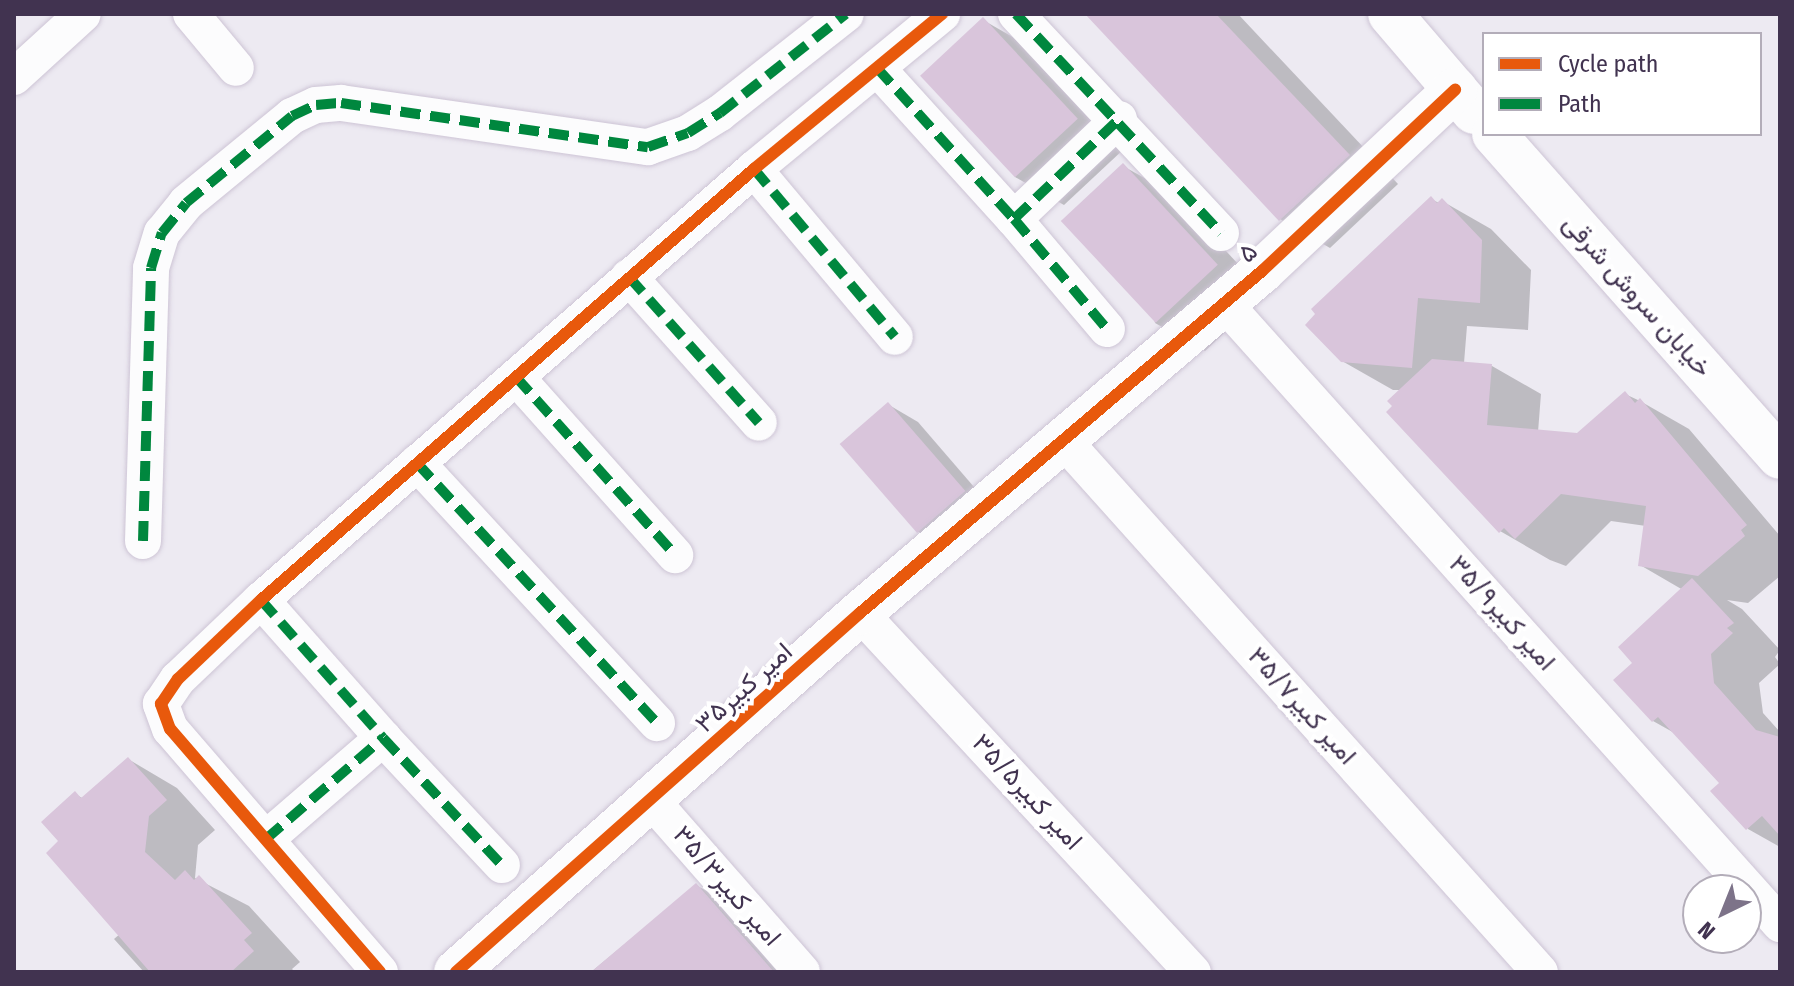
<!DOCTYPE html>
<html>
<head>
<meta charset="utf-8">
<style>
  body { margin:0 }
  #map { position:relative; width:1794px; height:986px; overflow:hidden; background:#edeaf2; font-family:"Fira Sans Condensed",Vazirmatn,sans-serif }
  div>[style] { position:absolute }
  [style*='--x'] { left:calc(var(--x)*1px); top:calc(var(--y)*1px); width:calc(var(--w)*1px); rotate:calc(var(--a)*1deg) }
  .shadow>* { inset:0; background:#0003 }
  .building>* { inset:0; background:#d9c5db; transform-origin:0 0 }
  .roads { filter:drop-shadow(0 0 2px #cdc4d5) drop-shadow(0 0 2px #cdc4d5) }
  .street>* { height:36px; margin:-18px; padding:0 18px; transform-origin:18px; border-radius:18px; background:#fcfcfd }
  .secondary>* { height:44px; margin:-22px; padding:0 22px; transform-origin:22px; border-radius:22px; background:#fcfcfd }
  .quiet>* { height:10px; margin-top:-5px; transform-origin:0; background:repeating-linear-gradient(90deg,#00873e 0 20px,transparent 0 30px) }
  .cycleway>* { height:12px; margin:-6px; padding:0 6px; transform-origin:6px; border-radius:6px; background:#e8590c }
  span { translate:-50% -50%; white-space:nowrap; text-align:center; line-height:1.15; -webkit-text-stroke:8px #fff; paint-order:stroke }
  .street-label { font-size:26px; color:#413350 }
  .frame { position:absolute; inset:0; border:16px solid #413350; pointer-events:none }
  .legend { position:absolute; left:1482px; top:32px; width:280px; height:104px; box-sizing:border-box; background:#fff; border:2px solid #b3adb9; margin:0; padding:10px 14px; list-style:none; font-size:24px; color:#413350 }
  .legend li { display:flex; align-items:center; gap:16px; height:40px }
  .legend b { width:40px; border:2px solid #b3adb9 }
  .north { position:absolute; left:1682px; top:874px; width:80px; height:80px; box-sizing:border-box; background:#fff; border:2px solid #b3adb9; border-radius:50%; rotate:223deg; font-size:22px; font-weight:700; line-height:32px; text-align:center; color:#413350 }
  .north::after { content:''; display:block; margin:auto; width:28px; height:36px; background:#7d7389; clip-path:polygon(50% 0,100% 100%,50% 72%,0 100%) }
</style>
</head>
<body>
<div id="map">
  <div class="shadow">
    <div style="clip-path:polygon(1089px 14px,1238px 14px,1398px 184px,1330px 248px,1280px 219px)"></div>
    <div style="clip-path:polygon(983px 20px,1032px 48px,1125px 148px,1064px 205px,1015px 177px)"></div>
    <div style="clip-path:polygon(1123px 166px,1173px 194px,1266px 294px,1205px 351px,1155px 323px)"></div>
    <div style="clip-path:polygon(1431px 199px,1439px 203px,1442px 201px,1491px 229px,1531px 270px,1528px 330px,1467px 326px,1464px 363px,1492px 366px,1541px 394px,1538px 432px,1577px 435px,1625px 394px,1640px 401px,1689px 429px,1780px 536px,1780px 576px,1748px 603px,1727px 600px,1742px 609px,1780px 650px,1775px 657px,1780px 664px,1759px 683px,1763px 713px,1780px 732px,1780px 847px,1748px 829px,1722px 783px,1678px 735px,1653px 721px,1635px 663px,1683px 590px,1640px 565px,1646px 526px,1611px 521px,1566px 566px,1550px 560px,1500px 531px,1401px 390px,1393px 390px,1342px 361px)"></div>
    <div style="clip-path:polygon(889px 405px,918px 422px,993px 509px,947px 548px,917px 531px)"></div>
    <div style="clip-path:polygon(128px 759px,177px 788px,215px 830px,198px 845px,195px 878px,249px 906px,300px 962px,292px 969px,295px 972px,144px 972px,114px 939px,121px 933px,61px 842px,75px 794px,84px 799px)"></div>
    <div style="clip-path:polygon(696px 885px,717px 897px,782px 972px,591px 972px)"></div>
  </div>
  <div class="building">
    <div style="clip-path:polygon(1085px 14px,1216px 14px,1350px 155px,1279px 221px)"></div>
    <div style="left:983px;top:17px;width:139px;height:86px;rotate:47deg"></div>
    <div style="left:1123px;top:163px;width:139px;height:85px;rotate:47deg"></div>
    <div style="clip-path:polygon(1431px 196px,1437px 203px,1442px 198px,1482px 240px,1480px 303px,1418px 298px,1412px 368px,1341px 362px,1305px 325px,1315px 314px,1311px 309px)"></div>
    <div style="clip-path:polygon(1432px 359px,1492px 364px,1487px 425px,1577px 433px,1625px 391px,1635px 403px,1640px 398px,1747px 525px,1741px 530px,1745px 536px,1698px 576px,1638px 566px,1646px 506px,1561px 494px,1515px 539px,1504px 528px,1499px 533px,1386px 412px,1392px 406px,1387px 401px)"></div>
    <div style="left:888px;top:402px;width:118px;height:64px;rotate:49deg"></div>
    <div style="clip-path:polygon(1692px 578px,1734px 623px,1727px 628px,1733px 633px,1711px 654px,1714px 683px,1756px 730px,1780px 737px,1780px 836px,1762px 816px,1746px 830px,1710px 791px,1719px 783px,1658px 717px,1652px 722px,1613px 680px,1632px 663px,1618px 647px)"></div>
    <div style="clip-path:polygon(128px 757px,167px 800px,149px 816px,145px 852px,175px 880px,185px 870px,194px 880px,199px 875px,252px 933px,244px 940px,254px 951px,231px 972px,150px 972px,46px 853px,58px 841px,41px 822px,75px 791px,81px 798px)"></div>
    <div style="clip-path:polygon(696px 883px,774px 972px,591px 972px)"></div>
  </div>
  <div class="roads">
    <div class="street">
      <div style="--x:191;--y:14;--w:70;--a:50.2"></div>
      <div style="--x:1016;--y:14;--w:300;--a:46.9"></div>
      <div style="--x:877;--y:68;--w:204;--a:47.8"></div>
      <div style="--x:1014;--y:219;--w:144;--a:49.8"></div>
      <div style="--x:14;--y:77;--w:93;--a:-42.4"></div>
      <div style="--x:754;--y:169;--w:219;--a:50"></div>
      <div style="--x:1014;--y:219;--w:145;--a:-43.6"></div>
      <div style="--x:629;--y:277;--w:195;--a:48.3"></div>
      <div style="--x:1224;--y:303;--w:834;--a:48.16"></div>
      <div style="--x:516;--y:377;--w:239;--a:48.2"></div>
      <div style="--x:1064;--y:441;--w:713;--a:48.13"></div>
      <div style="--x:417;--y:463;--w:354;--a:47.3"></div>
      <div style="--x:143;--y:541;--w:273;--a:-88.3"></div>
      <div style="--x:151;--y:268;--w:37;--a:-73"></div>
      <div style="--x:162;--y:233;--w:38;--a:-51"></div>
      <div style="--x:186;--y:203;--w:137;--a:-39.4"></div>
      <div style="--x:292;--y:116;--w:26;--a:-25"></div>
      <div style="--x:316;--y:105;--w:25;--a:-5"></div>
      <div style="--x:341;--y:103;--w:310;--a:8.2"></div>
      <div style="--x:648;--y:147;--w:42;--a:-19.3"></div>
      <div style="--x:688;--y:133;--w:38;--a:-32"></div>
      <div style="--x:720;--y:113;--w:160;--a:-38.2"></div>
      <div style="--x:261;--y:600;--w:184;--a:48.5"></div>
      <div style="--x:383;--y:738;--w:174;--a:46.9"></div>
      <div style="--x:860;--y:613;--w:490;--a:47.2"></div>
      <div style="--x:652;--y:801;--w:227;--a:48.7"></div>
      <div style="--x:266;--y:839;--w:155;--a:-40.8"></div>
      <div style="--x:380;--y:972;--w:321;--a:-130.8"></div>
      <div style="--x:170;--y:729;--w:27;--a:-110"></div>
      <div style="--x:161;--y:704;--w:30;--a:-56"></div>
      <div style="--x:178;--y:679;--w:115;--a:-43.6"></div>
      <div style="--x:261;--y:600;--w:655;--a:-41.16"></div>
      <div style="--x:754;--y:169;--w:244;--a:-39.5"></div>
    </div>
    <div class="secondary">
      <div style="--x:1390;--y:14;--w:129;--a:49.4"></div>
      <div style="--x:1494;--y:134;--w:431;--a:48.5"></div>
      <div style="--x:456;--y:972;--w:540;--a:-41.62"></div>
      <div style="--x:860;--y:613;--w:528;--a:-40.39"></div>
      <div style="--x:1262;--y:271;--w:265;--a:-43.2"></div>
    </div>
  </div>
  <div class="quiet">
    <div style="--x:1016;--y:14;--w:300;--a:46.9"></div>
    <div style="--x:877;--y:68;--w:204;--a:47.8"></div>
    <div style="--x:1014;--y:219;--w:144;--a:49.8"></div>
    <div style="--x:754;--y:169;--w:219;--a:50"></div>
    <div style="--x:1014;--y:219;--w:145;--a:-43.6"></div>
    <div style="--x:629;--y:277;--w:195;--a:48.3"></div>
    <div style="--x:516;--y:377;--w:239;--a:48.2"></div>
    <div style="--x:417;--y:463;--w:354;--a:47.3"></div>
    <div style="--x:143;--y:541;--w:273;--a:-88.3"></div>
    <div style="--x:151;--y:268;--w:37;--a:-73"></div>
    <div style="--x:162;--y:233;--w:38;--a:-51"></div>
    <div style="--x:186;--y:203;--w:137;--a:-39.4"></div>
    <div style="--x:292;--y:116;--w:26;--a:-25"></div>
    <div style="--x:316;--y:105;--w:25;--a:-5"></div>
    <div style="--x:341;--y:103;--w:310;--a:8.2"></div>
    <div style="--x:648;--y:147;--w:42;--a:-19.3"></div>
    <div style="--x:688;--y:133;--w:38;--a:-32"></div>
    <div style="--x:720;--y:113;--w:160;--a:-38.2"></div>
    <div style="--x:261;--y:600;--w:184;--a:48.5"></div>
    <div style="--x:383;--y:738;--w:174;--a:46.9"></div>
    <div style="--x:266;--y:839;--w:155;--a:-40.8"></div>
  </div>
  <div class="cycleway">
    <div style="--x:380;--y:972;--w:321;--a:-130.8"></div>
    <div style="--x:170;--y:729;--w:27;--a:-110"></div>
    <div style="--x:161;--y:704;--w:30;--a:-56"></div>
    <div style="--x:178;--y:679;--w:115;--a:-43.6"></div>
    <div style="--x:261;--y:600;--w:655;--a:-41.16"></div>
    <div style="--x:754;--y:169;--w:244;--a:-39.5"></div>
    <div style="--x:456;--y:972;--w:540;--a:-41.62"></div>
    <div style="--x:860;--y:613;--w:528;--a:-40.39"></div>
    <div style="--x:1262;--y:271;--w:265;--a:-43.2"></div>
  </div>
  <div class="street-label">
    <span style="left:1248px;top:253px;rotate:-42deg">۵</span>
    <span style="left:1637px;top:296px;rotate:48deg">خیابان سروش شرقی</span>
    <span style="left:1502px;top:613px;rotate:48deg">امیر کبیر۳۵/۹</span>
    <span style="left:744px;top:688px;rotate:-42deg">امیر کبیر۳۵</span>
    <span style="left:1302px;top:706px;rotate:48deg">امیر کبیر۳۵/۷</span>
    <span style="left:1027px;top:792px;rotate:47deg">امیر کبیر۳۵/۵</span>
    <span style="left:727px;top:886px;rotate:49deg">امیر کبیر۳۵/۳</span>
  </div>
  <div class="frame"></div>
  <ul class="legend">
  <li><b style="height:10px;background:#e8590c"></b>Cycle path</li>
  <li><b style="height:10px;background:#00873e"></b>Path</li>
  </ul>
  <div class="north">N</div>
</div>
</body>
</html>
